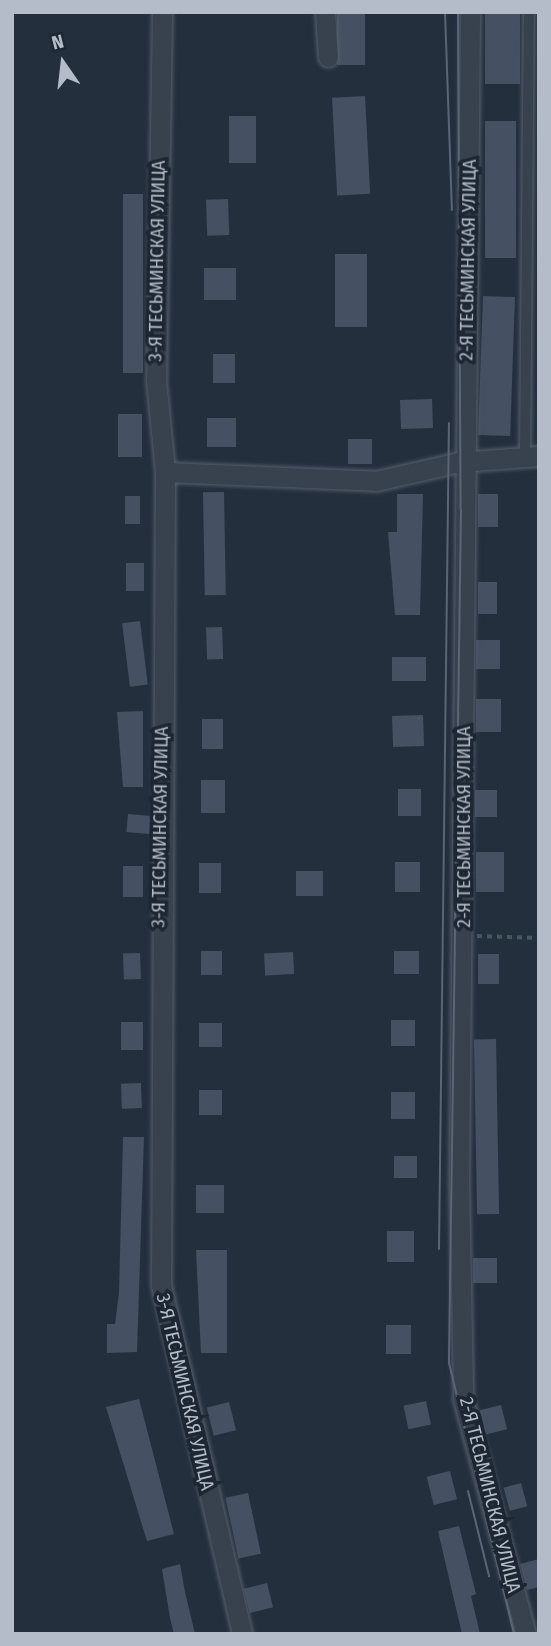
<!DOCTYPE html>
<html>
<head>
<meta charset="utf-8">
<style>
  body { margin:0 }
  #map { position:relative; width:551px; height:1646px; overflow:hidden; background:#242f3e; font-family:"Fira Sans Condensed",sans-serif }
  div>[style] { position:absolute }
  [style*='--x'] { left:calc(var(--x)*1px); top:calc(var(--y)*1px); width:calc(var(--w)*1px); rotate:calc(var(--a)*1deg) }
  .building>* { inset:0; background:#455162; transform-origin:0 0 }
  .path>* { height:3.5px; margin-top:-1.75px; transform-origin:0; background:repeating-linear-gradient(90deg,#44595c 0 5px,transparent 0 10px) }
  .roads { filter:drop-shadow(0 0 2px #565f6c) drop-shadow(0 0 2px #565f6c) }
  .lane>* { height:10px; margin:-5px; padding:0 5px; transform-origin:5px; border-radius:5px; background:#38414e }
  .street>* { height:19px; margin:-9.5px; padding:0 9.5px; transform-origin:9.5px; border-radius:9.5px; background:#38414e }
  .tram>* { height:2px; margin:-1px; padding:0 1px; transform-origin:1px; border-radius:1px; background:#5a6575 }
  span { translate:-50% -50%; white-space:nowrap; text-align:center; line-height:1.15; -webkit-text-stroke:7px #1d2633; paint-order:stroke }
  .street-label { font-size:19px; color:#b4bcc9 }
  .frame { position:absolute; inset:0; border:14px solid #b4bcc9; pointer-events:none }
  .north { position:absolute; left:28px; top:28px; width:70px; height:70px; -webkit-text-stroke:5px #1d2633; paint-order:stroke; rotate:346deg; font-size:19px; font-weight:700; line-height:28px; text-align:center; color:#b4bcc9 }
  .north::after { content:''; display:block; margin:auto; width:24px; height:32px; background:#b4bcc9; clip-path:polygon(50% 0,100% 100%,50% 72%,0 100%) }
</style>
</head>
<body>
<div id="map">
  <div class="building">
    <div style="left:337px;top:12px;width:28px;height:53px"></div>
    <div style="left:485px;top:12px;width:35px;height:72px"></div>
    <div style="left:365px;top:96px;width:98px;height:33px;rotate:87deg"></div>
    <div style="left:229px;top:116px;width:27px;height:47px"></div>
    <div style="left:485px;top:121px;width:31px;height:137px"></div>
    <div style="left:123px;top:194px;width:20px;height:179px"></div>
    <div style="left:228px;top:199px;width:36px;height:22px;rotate:88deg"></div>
    <div style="left:335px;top:254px;width:32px;height:73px"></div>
    <div style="left:204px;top:268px;width:32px;height:32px"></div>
    <div style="left:483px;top:296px;width:32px;height:139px;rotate:2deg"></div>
    <div style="left:213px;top:354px;width:22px;height:29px"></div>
    <div style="left:432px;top:399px;width:29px;height:32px;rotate:88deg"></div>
    <div style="left:118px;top:414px;width:24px;height:43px"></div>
    <div style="left:207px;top:418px;width:29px;height:29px"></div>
    <div style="left:372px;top:439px;width:25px;height:24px;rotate:90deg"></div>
    <div style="left:224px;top:492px;width:103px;height:21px;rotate:89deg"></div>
    <div style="clip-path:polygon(397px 494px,423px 494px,420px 615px,395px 615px,388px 532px,397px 532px)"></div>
    <div style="left:498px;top:494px;width:33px;height:20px;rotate:90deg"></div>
    <div style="left:125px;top:496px;width:15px;height:28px"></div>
    <div style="left:144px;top:563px;width:28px;height:18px;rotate:90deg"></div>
    <div style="left:478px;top:582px;width:19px;height:32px"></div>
    <div style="left:140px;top:621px;width:64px;height:18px;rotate:83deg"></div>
    <div style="left:222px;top:627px;width:32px;height:16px;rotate:88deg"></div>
    <div style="left:476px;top:640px;width:24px;height:29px"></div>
    <div style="left:426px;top:657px;width:24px;height:34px;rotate:90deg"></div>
    <div style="left:476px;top:699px;width:25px;height:33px"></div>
    <div style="clip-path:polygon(143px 711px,143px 787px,123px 787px,117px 712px)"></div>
    <div style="left:423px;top:715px;width:31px;height:31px;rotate:88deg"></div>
    <div style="left:202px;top:719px;width:21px;height:30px"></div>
    <div style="left:201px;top:780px;width:24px;height:33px"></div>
    <div style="left:398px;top:789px;width:23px;height:27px"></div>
    <div style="left:475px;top:790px;width:22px;height:27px"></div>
    <div style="left:128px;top:814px;width:23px;height:18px;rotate:5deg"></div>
    <div style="left:476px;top:852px;width:28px;height:40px"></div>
    <div style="left:395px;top:862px;width:25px;height:30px"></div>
    <div style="left:199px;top:863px;width:22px;height:30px"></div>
    <div style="left:123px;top:866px;width:20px;height:31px"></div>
    <div style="left:296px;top:871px;width:27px;height:25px"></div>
    <div style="left:201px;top:951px;width:21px;height:24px"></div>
    <div style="left:394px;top:951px;width:25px;height:23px"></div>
    <div style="left:293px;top:952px;width:22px;height:29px;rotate:87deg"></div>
    <div style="left:140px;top:953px;width:26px;height:17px;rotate:88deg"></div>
    <div style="left:478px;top:954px;width:21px;height:30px"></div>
    <div style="left:415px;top:1020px;width:26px;height:24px;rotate:90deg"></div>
    <div style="left:121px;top:1022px;width:22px;height:28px"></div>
    <div style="left:199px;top:1023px;width:23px;height:24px"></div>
    <div style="left:496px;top:1039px;width:175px;height:22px;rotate:89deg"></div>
    <div style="left:141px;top:1083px;width:25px;height:20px;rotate:88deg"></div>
    <div style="left:199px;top:1090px;width:23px;height:25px"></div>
    <div style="left:391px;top:1092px;width:24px;height:27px"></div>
    <div style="clip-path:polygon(123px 1137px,144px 1137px,137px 1352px,107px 1353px,107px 1324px,115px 1324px,119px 1293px)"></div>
    <div style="left:417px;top:1156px;width:22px;height:23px;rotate:90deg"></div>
    <div style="left:224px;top:1185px;width:28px;height:28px;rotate:90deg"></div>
    <div style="left:387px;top:1231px;width:27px;height:31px"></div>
    <div style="clip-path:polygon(196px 1250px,227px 1250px,227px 1353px,201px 1353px)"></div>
    <div style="left:473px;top:1258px;width:24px;height:25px"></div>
    <div style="left:386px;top:1325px;width:25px;height:29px"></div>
    <div style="clip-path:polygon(139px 1399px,174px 1534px,147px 1541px,106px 1407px)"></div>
    <div style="left:426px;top:1401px;width:24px;height:23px;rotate:78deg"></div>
    <div style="left:229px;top:1402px;width:29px;height:23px;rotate:76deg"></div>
    <div style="left:501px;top:1405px;width:25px;height:22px;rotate:76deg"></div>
    <div style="left:450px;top:1471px;width:29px;height:24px;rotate:76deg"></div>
    <div style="left:521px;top:1483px;width:24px;height:18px;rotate:75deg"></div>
    <div style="left:248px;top:1493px;width:62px;height:23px;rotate:78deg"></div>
    <div style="clip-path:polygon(459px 1526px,476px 1594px,471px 1596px,480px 1634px,462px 1634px,438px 1531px)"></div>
    <div style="clip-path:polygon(539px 1559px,539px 1587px,527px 1590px,520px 1564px)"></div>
    <div style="clip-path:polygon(180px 1564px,185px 1592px,195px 1634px,174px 1634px,170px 1618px,162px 1569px)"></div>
    <div style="left:267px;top:1583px;width:25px;height:24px;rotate:76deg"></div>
  </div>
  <div class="path">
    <div style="--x:477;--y:936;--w:62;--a:1.8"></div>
  </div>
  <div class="roads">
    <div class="lane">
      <div style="--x:525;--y:457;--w:445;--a:-89.5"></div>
    </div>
    <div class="street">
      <div style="--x:162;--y:12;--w:368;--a:90.9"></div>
      <div style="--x:156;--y:380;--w:92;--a:84.4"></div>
      <div style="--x:165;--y:472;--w:813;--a:90.28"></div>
      <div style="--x:161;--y:1285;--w:358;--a:76.9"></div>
      <div style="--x:325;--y:12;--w:45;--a:86.2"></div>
      <div style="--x:470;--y:12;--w:1170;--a:90.54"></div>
      <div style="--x:459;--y:1182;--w:217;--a:88.9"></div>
      <div style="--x:463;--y:1399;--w:243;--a:75"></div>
      <div style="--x:165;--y:472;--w:211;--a:2.4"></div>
      <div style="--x:376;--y:481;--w:85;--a:-12.9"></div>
      <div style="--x:459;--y:462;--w:80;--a:-4.3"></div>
    </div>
  </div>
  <div class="tram">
    <div style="--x:445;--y:12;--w:198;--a:88"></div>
    <div style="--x:458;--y:12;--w:498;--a:89.7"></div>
    <div style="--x:461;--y:510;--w:853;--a:90.81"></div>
    <div style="--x:449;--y:1363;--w:279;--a:76.5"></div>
    <div style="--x:439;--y:1249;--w:826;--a:-89.31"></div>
    <div style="--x:468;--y:1491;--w:88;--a:76.1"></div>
  </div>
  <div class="street-label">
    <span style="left:468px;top:260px;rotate:-89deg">2-Я ТЕСЬМИНСКАЯ УЛИЦА</span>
    <span style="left:157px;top:261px;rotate:-89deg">3-Я ТЕСЬМИНСКАЯ УЛИЦА</span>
    <span style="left:160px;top:827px;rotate:-89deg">3-Я ТЕСЬМИНСКАЯ УЛИЦА</span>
    <span style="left:464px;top:827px;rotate:-90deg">2-Я ТЕСЬМИНСКАЯ УЛИЦА</span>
    <span style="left:185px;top:1392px;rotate:77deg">3-Я ТЕСЬМИНСКАЯ УЛИЦА</span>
    <span style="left:490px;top:1495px;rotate:76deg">2-Я ТЕСЬМИНСКАЯ УЛИЦА</span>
  </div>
  <div class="frame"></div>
  <div class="north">N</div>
</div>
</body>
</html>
